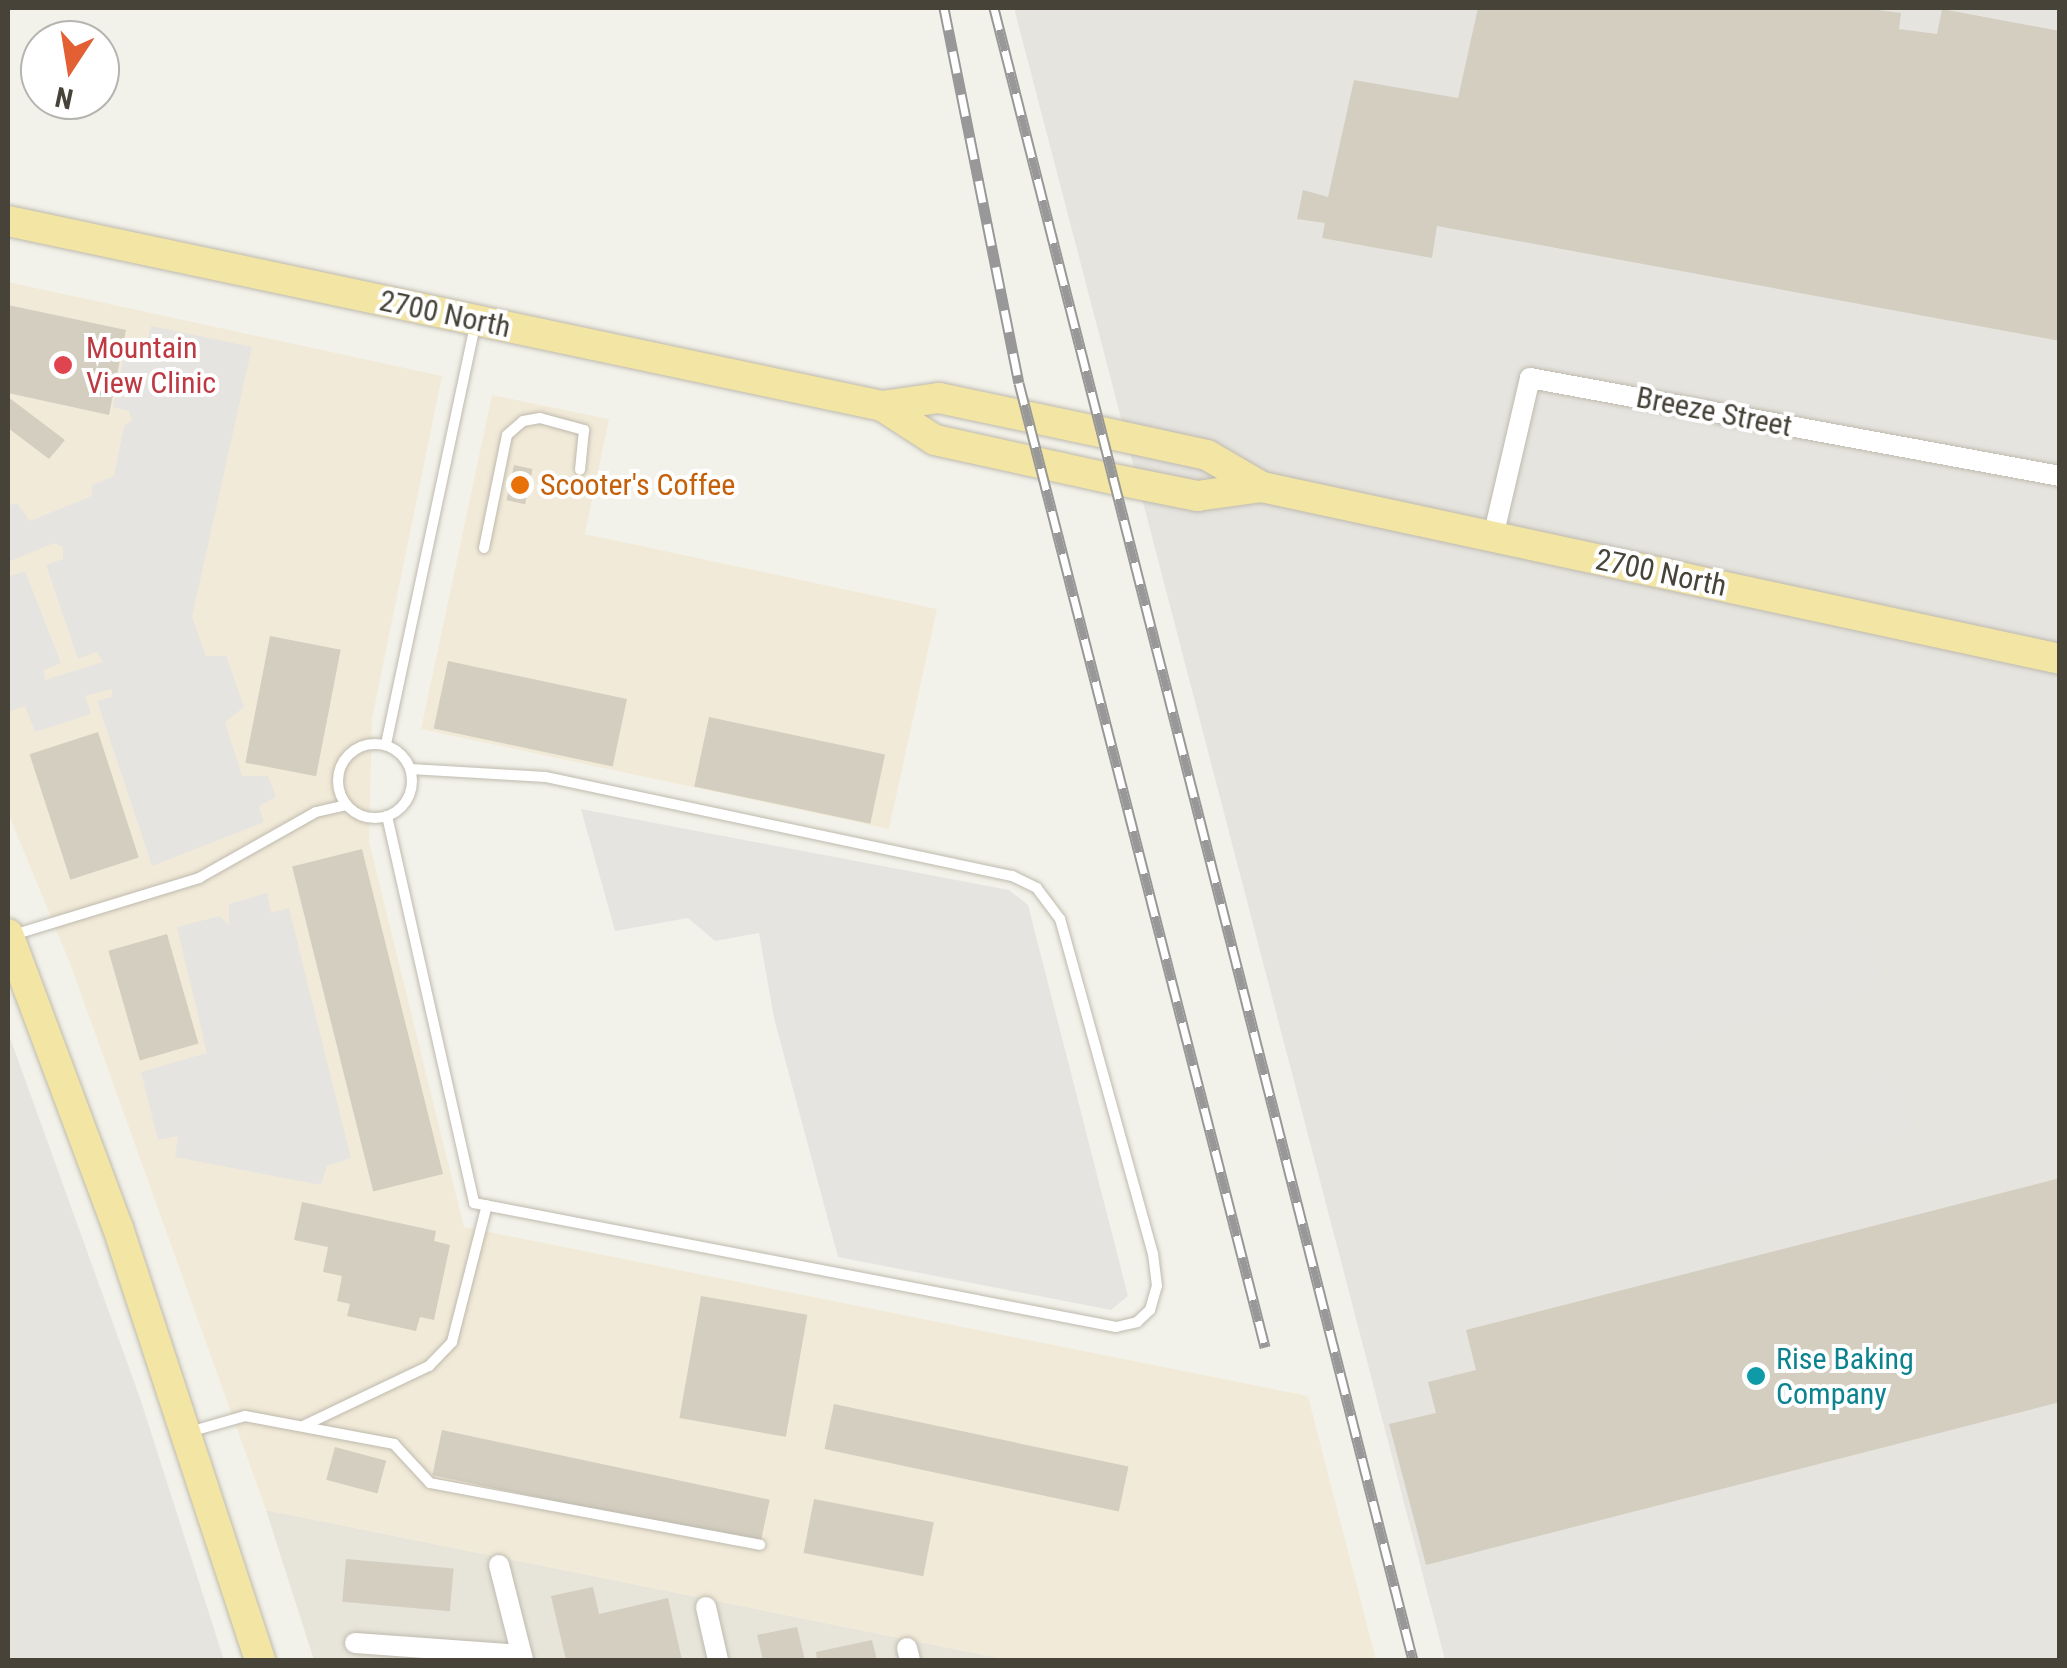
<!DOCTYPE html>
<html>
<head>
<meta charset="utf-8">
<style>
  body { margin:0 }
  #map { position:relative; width:2067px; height:1668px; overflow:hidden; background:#f3f2ea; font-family:"Roboto Condensed",sans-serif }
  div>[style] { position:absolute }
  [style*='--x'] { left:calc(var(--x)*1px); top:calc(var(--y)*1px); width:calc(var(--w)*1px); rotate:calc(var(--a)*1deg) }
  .residential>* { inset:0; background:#e7e4d9 }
  .commercial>* { inset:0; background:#f2ead8 }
  .industrial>* { inset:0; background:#e6e4df }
  .parking>* { inset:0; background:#e5e4e1; transform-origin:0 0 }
  .building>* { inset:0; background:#d4cec1; transform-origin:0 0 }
  .roads { filter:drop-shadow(0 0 2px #bebaae) drop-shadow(0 0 2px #bebaae) }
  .service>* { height:10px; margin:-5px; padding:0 5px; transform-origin:5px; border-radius:5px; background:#fff }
  .service>.ring { margin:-5px; padding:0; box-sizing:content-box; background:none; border:10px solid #fff; border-radius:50% }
  .minor>* { height:20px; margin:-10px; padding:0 10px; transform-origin:10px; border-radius:10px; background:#fff }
  .primary>* { height:30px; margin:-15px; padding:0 15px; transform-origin:15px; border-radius:15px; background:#f3e5a4 }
  .rail>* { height:11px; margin-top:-5.5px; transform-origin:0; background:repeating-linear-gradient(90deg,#fff 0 22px,#989898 0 44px); box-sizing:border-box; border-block:2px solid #989898 }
  .dots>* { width:28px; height:28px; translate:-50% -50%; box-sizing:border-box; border:5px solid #fff; border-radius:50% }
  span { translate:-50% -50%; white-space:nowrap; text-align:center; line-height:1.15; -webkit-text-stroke:8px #fff; paint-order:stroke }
  .street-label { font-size:30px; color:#474339 }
  .health-label { font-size:30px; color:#be3a42 }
  .left { translate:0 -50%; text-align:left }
  .food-label { font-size:30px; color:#c56008 }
  .culture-label { font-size:30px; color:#0d838f }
  .frame { position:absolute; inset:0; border:10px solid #474339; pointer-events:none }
  .north { position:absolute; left:20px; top:20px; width:100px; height:100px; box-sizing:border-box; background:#fff; border:2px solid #b5b4b0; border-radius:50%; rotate:192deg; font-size:28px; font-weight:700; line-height:40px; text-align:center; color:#474339 }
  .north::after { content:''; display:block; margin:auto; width:35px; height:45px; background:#e26033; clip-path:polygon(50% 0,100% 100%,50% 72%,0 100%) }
</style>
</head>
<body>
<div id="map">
  <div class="residential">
    <div style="clip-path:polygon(266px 1510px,1009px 1660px,314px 1660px)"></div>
  </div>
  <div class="commercial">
    <div style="clip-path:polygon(8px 282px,442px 376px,372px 719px,369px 842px,464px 1227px,1308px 1396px,1376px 1660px,1009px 1660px,266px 1510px,71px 966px,8px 813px)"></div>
    <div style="clip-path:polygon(492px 395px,609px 419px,585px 534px,937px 609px,889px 829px,421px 729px)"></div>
  </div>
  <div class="industrial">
    <div style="clip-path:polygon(1014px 8px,2059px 8px,2059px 1660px,1445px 1660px)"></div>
    <div style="clip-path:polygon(8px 1032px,140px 1398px,224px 1660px,8px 1660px)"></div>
  </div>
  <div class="parking">
    <div style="clip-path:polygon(151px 326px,252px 347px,192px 617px,206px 656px,226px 656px,244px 707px,225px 722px,242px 776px,268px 776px,276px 797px,259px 806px,264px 822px,152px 866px,97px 701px,112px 697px,112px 689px,85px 696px,91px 714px,35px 732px,25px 706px,8px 712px,8px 577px,25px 571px,61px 663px,44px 670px,45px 680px,103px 662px,97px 652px,78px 659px,46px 565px,63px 559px,63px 547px,54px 543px,8px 562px,8px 506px,17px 503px,30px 521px,92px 496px,92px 485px,114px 476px,124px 426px,132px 420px,129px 411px,113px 407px,127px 343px,146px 347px)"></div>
    <div style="clip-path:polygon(581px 809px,1009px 890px,1028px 905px,1128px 1296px,1111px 1310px,838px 1257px,774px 1018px,759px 933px,715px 941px,688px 918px,615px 931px)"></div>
    <div style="clip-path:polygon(267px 893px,271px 913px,289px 908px,351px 1158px,327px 1166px,321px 1185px,175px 1157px,178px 1136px,158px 1140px,141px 1072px,207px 1053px,177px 927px,220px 916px,229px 925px,229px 904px)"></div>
    <div style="left:1865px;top:916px;width:77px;height:281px;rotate:76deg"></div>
    <div style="left:1897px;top:1068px;width:72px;height:297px;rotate:76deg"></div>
  </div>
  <div class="building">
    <div style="clip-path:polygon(1478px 8px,1862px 8px,1901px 13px,1899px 29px,1937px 34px,1942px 9px,2060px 31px,2060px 341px,1437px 226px,1432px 258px,1322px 238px,1325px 223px,1297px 219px,1303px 190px,1328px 197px,1354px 80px,1458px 98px)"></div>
    <div style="clip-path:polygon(8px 305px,126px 330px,109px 415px,8px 393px)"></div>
    <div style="clip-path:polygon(8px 397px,65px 440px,49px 459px,8px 428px)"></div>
    <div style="left:514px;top:465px;width:19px;height:36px;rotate:12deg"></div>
    <div style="left:270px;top:636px;width:72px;height:129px;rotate:11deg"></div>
    <div style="left:448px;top:661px;width:183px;height:69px;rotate:12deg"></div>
    <div style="left:709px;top:717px;width:180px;height:71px;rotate:12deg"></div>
    <div style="left:98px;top:732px;width:132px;height:72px;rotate:72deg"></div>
    <div style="left:362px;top:849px;width:335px;height:72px;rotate:76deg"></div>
    <div style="left:167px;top:934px;width:114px;height:61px;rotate:74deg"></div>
    <div style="clip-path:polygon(2060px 1178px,2060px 1402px,1426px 1565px,1389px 1424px,1436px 1413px,1428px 1382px,1476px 1370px,1466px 1330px)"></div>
    <div style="clip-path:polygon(302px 1202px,436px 1231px,434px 1241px,450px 1245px,434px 1320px,420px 1317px,416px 1331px,347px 1316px,350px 1304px,337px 1301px,342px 1276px,323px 1272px,328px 1247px,294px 1240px)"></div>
    <div style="left:701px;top:1296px;width:108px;height:124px;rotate:10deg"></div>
    <div style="left:834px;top:1404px;width:301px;height:46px;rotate:12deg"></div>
    <div style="left:442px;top:1430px;width:335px;height:46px;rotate:12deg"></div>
    <div style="left:335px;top:1447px;width:53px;height:34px;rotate:15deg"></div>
    <div style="left:814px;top:1499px;width:122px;height:55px;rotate:11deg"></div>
    <div style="left:346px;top:1559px;width:108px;height:43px;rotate:5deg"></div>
    <div style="clip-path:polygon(593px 1587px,599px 1614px,668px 1598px,682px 1660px,566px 1660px,551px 1596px)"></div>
    <div style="clip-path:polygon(797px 1627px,805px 1660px,763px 1660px,757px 1635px)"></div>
    <div style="clip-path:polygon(872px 1640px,877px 1660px,817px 1660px,816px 1652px)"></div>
  </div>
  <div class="roads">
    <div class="service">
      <div style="--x:484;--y:548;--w:115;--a:-78.5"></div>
      <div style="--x:507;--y:435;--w:21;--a:-41"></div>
      <div style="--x:523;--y:421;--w:17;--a:-10"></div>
      <div style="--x:540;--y:418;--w:46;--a:15.3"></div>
      <div style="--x:584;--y:430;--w:40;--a:95.7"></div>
      <div class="ring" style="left:338px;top:744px;width:64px;height:64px"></div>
      <div style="--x:386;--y:744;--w:431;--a:-78"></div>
      <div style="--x:387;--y:816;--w:397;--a:77.3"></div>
      <div style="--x:474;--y:1203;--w:654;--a:10.93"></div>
      <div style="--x:1116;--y:1327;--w:22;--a:-13"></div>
      <div style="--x:1137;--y:1322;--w:18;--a:-43"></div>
      <div style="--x:1150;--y:1310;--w:25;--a:-74"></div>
      <div style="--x:1157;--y:1286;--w:32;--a:-97"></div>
      <div style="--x:1153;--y:1254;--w:348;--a:-105.5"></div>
      <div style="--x:1060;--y:919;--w:39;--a:-127"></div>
      <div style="--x:1037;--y:888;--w:28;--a:-154"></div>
      <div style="--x:1012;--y:876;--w:477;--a:-168"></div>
      <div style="--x:545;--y:777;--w:134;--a:-176.6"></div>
      <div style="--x:13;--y:935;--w:195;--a:-17"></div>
      <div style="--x:199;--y:878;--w:134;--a:-29.4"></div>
      <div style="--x:316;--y:812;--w:31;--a:-13"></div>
      <div style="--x:303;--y:1426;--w:140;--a:-25.5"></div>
      <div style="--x:429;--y:1366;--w:33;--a:-46"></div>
      <div style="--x:452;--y:1342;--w:141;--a:-75.7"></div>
      <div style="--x:189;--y:1432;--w:58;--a:-15.9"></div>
      <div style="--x:245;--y:1416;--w:152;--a:10.6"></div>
      <div style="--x:394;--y:1444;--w:53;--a:47.3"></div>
      <div style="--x:430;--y:1483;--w:336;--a:10.6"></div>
    </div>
    <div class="minor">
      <div style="--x:1493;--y:537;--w:163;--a:-76.9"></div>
      <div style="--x:1530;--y:378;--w:539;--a:10.48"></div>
      <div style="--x:499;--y:1565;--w:98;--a:75.8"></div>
      <div style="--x:706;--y:1607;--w:54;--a:77.2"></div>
      <div style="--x:355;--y:1643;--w:167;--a:4.1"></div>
      <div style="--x:907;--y:1648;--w:12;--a:76"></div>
    </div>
    <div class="primary">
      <div style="--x:8;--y:221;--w:893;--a:11.95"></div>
      <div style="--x:882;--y:406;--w:58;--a:-8"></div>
      <div style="--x:939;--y:398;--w:166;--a:11.9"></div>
      <div style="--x:1101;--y:432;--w:108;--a:12.2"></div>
      <div style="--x:1207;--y:455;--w:64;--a:30.2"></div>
      <div style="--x:1262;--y:487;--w:816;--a:12.16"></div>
      <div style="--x:882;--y:406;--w:63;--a:32.7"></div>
      <div style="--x:935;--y:440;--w:182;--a:12.4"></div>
      <div style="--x:1113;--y:479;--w:86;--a:11.4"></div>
      <div style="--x:1197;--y:496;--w:66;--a:-7.9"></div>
      <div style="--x:8;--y:934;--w:314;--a:69.5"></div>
      <div style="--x:118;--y:1228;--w:455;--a:71.8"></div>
    </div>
  </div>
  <div class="rail">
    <div style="--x:944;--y:8;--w:382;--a:78.7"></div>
    <div style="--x:1019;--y:383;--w:995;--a:75.68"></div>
    <div style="--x:994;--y:8;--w:1704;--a:75.77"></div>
  </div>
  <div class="dots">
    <div style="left:63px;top:365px;background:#e0444e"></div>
    <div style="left:520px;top:485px;background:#e8710a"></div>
    <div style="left:1756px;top:1376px;background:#0f9aa8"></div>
  </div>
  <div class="street-label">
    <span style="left:445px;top:314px;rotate:12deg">2700 North</span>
    <span style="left:1714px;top:412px;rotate:11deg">Breeze Street</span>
    <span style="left:1661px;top:573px;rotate:12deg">2700 North</span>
  </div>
  <div class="health-label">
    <span class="left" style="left:86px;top:365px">Mountain<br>View Clinic</span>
  </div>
  <div class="food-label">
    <span class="left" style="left:540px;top:485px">Scooter's Coffee</span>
  </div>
  <div class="culture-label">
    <span class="left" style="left:1776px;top:1376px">Rise Baking<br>Company</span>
  </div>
  <div class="frame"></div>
  <div class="north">N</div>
</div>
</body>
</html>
